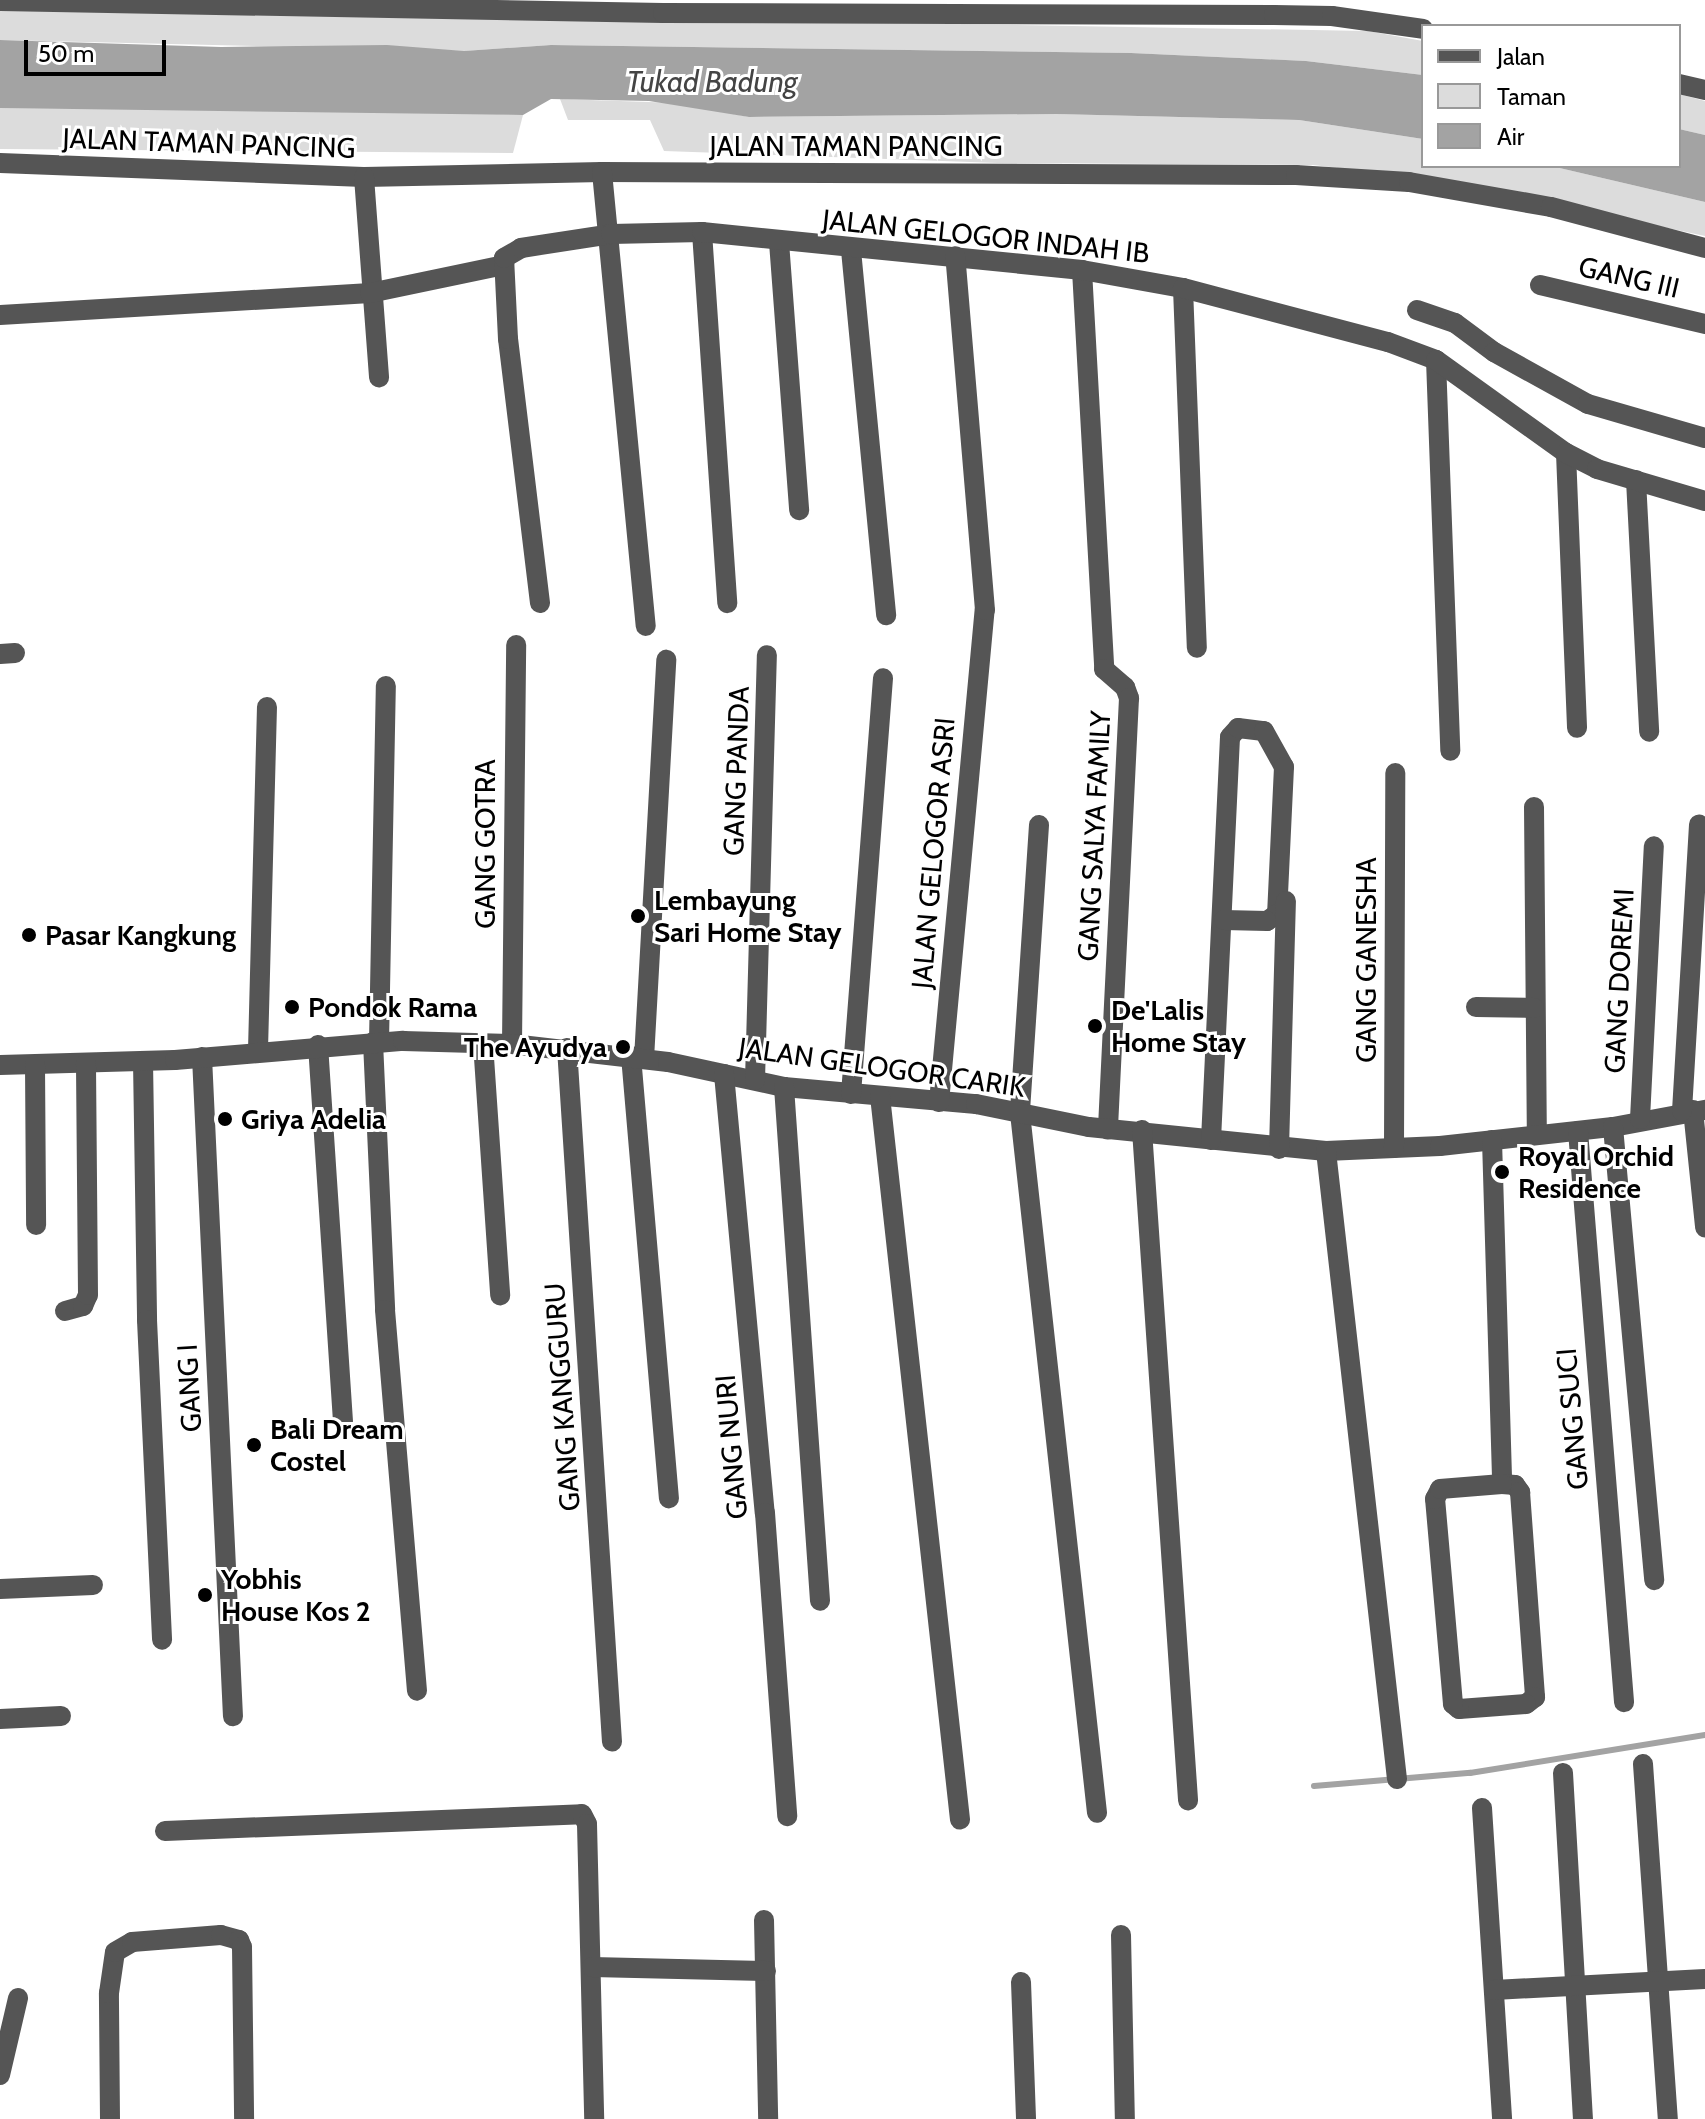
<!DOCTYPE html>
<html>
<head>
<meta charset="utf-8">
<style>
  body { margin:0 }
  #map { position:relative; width:1705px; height:2119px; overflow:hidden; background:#fff; font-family:Cabin,sans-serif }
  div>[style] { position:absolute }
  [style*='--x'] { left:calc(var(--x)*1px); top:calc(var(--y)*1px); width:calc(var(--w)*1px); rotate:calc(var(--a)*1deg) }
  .green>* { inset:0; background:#dcdcdc }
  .water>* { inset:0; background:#a3a3a3 }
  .stream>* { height:6px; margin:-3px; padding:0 3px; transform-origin:3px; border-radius:3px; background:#a3a3a3 }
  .minor>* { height:20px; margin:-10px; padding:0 10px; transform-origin:10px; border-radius:10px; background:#555 }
  .dots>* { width:22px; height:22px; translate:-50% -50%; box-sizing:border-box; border:4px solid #fff; border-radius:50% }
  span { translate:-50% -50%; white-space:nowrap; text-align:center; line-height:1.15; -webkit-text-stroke:6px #fff; paint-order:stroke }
  .street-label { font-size:28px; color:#000 }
  .poi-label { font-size:28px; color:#000; font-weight:700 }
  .left { translate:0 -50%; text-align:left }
  .right { translate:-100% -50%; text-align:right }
  .water-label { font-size:30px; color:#444; font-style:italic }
  .legend { position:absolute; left:1421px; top:24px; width:260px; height:144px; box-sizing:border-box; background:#fff; border:2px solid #999; margin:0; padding:10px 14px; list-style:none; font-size:24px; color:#000 }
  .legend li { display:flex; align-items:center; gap:16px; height:40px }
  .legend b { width:40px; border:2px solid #999 }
  .scale { position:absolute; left:24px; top:40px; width:142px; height:36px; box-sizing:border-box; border:4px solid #000; border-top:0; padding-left:10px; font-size:24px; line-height:28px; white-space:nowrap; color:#000; -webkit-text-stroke:6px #fff; paint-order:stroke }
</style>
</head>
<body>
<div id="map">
  <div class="green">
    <div style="clip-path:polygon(0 8px,1368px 31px,1423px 41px,1423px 75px,1306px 61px,1131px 53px,551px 45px,464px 51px,0 40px)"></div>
    <div style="clip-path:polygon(1679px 94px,1705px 101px,1705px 135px,1679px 129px)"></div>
    <div style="clip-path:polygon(560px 99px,678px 103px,749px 117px,1056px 114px,1299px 120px,1423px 139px,1423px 166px,1551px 166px,1705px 202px,1705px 236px,1443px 180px,1313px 165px,998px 163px,664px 151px,650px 120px,568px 120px)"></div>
    <div style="clip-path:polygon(0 108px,390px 110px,523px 115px,513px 153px,0 149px)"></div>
  </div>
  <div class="water">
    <div style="clip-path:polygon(0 40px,221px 47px,387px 45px,464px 51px,551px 45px,1131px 53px,1306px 61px,1423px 75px,1423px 139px,1299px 120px,1056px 114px,749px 117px,649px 101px,551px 99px,523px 115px,0 108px)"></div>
    <div style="clip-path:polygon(1679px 129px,1705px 135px,1705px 202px,1551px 166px,1679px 166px)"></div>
  </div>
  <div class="stream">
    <div style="--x:1314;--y:1786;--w:157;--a:-4.8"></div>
    <div style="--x:1470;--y:1773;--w:238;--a:-9.2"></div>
  </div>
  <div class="minor">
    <div style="--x:0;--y:1;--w:663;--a:1.04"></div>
    <div style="--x:663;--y:13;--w:611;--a:0.19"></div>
    <div style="--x:1274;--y:15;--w:58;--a:1"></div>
    <div style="--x:1332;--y:16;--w:92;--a:8.1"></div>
    <div style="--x:1679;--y:84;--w:27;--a:13"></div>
    <div style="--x:0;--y:163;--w:364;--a:2.2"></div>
    <div style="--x:364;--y:177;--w:238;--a:-1.2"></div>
    <div style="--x:602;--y:172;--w:694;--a:0.25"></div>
    <div style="--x:1296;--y:175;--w:113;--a:3.5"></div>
    <div style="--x:1409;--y:182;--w:144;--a:10"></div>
    <div style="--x:1551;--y:207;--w:159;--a:14.9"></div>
    <div style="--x:602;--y:172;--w:456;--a:84.5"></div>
    <div style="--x:364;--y:177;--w:201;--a:85.7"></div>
    <div style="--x:702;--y:232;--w:372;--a:86.1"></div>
    <div style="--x:779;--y:242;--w:269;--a:85.7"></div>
    <div style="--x:851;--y:250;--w:367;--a:84.5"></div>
    <div style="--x:1082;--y:270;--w:400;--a:86.8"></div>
    <div style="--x:1104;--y:669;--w:28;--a:41"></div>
    <div style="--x:1125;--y:687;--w:12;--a:70"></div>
    <div style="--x:1129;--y:698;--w:432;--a:92.8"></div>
    <div style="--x:1540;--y:285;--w:170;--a:13.3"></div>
    <div style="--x:1183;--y:288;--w:360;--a:87.8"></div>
    <div style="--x:1417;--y:310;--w:40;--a:18.9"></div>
    <div style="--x:1455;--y:323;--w:49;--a:36.6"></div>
    <div style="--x:1494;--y:352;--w:107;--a:29"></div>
    <div style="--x:1588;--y:404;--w:122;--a:16.2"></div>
    <div style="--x:0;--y:315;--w:371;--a:-3.4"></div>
    <div style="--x:370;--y:293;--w:137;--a:-11.8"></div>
    <div style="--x:1436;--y:360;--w:391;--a:87.9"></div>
    <div style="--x:1566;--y:453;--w:275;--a:87.7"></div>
    <div style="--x:1636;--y:480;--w:252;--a:87"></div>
    <div style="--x:540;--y:603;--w:266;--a:-96.9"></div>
    <div style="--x:508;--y:339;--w:81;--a:-92.8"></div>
    <div style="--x:504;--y:258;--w:20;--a:-30"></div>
    <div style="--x:521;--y:248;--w:91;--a:-8.8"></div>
    <div style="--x:611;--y:234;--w:91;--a:-1.3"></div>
    <div style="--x:702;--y:232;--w:382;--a:5.7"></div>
    <div style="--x:1082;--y:270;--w:103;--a:10.1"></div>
    <div style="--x:1183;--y:288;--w:212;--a:14.8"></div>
    <div style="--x:1388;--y:342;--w:51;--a:20.6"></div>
    <div style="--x:1436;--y:360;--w:160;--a:35.6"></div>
    <div style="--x:1566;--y:453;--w:35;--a:27"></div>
    <div style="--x:1597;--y:469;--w:113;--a:16.5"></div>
    <div style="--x:0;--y:654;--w:15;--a:-4"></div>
    <div style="--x:1534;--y:807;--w:328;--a:89.5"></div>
    <div style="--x:1039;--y:825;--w:289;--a:93.8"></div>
    <div style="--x:1020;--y:1113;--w:704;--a:83.72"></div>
    <div style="--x:1476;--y:1007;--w:58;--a:1"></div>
    <div style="--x:373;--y:1042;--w:268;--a:87.4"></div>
    <div style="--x:385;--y:1310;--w:382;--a:85.2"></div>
    <div style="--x:379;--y:1042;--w:356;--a:-88.9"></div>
    <div style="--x:483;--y:1043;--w:253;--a:86.1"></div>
    <div style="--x:512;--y:1044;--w:399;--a:-89.4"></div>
    <div style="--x:318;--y:1045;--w:377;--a:86.2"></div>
    <div style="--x:567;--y:1048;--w:695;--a:86.29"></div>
    <div style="--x:258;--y:1050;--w:343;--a:-88.5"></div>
    <div style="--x:631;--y:1056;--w:444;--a:85.1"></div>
    <div style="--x:202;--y:1057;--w:660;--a:87.31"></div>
    <div style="--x:644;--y:1059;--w:400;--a:-86.8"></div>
    <div style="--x:143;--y:1061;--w:259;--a:89.1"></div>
    <div style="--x:147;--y:1320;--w:320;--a:87.3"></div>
    <div style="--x:0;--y:1065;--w:175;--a:-1.6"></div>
    <div style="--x:175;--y:1060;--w:229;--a:-4.8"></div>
    <div style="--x:403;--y:1041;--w:109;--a:1.6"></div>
    <div style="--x:512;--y:1044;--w:157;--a:6.6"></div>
    <div style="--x:668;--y:1062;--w:119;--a:12.2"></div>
    <div style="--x:784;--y:1087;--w:193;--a:5.1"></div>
    <div style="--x:976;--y:1104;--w:115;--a:11.5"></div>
    <div style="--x:1089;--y:1127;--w:238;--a:5.8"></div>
    <div style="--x:1326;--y:1151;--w:114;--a:-2.5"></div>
    <div style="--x:1440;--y:1146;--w:174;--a:-6.3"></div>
    <div style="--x:1613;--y:1127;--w:94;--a:-10.5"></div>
    <div style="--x:35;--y:1065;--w:160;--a:89.6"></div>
    <div style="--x:724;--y:1074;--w:441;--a:84.7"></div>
    <div style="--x:765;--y:1513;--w:304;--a:85.8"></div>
    <div style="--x:755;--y:1080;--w:425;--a:-88.4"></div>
    <div style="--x:784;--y:1087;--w:515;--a:85.99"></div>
    <div style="--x:851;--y:1094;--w:417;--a:-85.6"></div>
    <div style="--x:880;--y:1096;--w:728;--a:83.69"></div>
    <div style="--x:939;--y:1102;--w:494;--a:-84.7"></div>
    <div style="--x:985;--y:610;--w:355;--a:-94.8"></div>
    <div style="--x:1693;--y:1110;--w:118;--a:84.1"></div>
    <div style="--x:1682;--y:1111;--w:287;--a:-86.6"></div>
    <div style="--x:1640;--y:1119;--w:273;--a:-87.1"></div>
    <div style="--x:1613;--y:1127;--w:455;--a:84.8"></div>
    <div style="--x:1142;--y:1130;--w:672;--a:86.07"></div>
    <div style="--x:1578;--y:1131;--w:573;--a:85.39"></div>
    <div style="--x:1211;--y:1140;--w:403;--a:-87.3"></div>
    <div style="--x:1230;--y:737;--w:12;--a:-48"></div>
    <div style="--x:1238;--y:728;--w:26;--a:7"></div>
    <div style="--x:1264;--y:731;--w:41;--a:60.9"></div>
    <div style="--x:1284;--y:767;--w:147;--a:92.7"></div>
    <div style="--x:1277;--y:914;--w:12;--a:145"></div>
    <div style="--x:1267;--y:921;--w:43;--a:-178.7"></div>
    <div style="--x:1492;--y:1140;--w:344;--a:88.3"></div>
    <div style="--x:1394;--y:1148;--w:375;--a:-89.8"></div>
    <div style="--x:1279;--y:1149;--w:248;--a:-88.4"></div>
    <div style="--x:1326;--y:1151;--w:632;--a:83.55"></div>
    <div style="--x:65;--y:1311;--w:19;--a:-16"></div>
    <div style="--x:83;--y:1306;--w:12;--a:-66"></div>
    <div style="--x:88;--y:1295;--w:231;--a:-90.5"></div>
    <div style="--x:1502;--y:1484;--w:13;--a:4"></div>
    <div style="--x:1515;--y:1485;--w:9;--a:54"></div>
    <div style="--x:1520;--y:1492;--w:206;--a:85.8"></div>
    <div style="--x:1535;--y:1697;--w:11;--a:142"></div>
    <div style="--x:1526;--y:1704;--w:67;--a:175.7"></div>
    <div style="--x:1459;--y:1709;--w:8;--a:-140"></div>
    <div style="--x:1453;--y:1704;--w:206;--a:-95"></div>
    <div style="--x:1435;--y:1499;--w:11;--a:-63"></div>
    <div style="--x:1440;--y:1489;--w:62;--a:-4.6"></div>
    <div style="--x:0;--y:1589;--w:93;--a:-2.5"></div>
    <div style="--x:0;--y:1719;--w:61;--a:-2.8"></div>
    <div style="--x:1643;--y:1764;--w:356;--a:86"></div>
    <div style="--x:1563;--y:1773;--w:347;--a:86.7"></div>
    <div style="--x:1482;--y:1808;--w:312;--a:86.3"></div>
    <div style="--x:165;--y:1831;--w:417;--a:-2.3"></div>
    <div style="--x:582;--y:1814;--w:11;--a:63"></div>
    <div style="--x:587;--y:1824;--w:295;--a:88.6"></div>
    <div style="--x:764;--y:1920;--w:199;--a:88.8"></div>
    <div style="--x:1121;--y:1935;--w:184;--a:88.8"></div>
    <div style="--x:592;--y:1967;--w:174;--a:1.3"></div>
    <div style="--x:1021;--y:1982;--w:137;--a:87.9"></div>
    <div style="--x:1494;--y:1990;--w:211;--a:-3"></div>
    <div style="--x:0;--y:2075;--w:79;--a:-76.8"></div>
    <div style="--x:110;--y:2119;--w:126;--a:-90.5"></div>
    <div style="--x:109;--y:1993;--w:41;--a:-81.7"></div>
    <div style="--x:115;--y:1952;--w:20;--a:-30"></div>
    <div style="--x:132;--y:1942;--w:89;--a:-4.5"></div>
    <div style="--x:221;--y:1935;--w:19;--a:16"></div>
    <div style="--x:239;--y:1940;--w:8;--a:67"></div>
    <div style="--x:242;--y:1947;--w:172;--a:89.3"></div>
  </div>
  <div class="dots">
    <div style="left:638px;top:916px;background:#000"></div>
    <div style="left:29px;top:935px;background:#000"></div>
    <div style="left:292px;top:1007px;background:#000"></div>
    <div style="left:1095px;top:1026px;background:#000"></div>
    <div style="left:623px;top:1047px;background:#000"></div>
    <div style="left:225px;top:1119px;background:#000"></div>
    <div style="left:1502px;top:1172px;background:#000"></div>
    <div style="left:254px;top:1445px;background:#000"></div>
    <div style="left:205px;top:1595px;background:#000"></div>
  </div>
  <div class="street-label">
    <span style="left:209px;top:143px;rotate:2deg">JALAN TAMAN PANCING</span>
    <span style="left:856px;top:146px">JALAN TAMAN PANCING</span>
    <span style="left:986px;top:236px;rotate:6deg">JALAN GELOGOR INDAH IB</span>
    <span style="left:1629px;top:277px;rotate:13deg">GANG III</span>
    <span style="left:736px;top:771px;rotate:-88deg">GANG PANDA</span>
    <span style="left:1094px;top:836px;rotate:-87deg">GANG SALYA FAMILY</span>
    <span style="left:485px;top:844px;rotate:-90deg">GANG GOTRA</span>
    <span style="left:933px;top:853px;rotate:-85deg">JALAN GELOGOR ASRI</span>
    <span style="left:1366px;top:960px;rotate:-90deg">GANG GANESHA</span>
    <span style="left:1619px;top:981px;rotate:-87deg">GANG DOREMI</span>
    <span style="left:882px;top:1067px;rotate:8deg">JALAN GELOGOR CARIK</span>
    <span style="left:189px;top:1388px;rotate:-93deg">GANG I</span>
    <span style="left:562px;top:1397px;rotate:-94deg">GANG KANGGURU</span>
    <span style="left:1572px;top:1419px;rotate:-95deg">GANG SUCI</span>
    <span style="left:731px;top:1447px;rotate:-95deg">GANG NURI</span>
  </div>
  <div class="poi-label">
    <span class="left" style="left:654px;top:916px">Lembayung<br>Sari Home Stay</span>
    <span class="left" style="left:45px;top:935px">Pasar Kangkung</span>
    <span class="left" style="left:308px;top:1007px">Pondok Rama</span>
    <span class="left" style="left:1111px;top:1026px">De'Lalis<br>Home Stay</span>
    <span class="right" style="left:607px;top:1047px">The Ayudya</span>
    <span class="left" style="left:241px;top:1119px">Griya Adelia</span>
    <span class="left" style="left:1518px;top:1172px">Royal Orchid<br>Residence</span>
    <span class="left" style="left:270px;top:1445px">Bali Dream<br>Costel</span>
    <span class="left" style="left:221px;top:1595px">Yobhis<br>House Kos 2</span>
  </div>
  <div class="water-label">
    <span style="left:712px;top:82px">Tukad Badung</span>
  </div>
  <ul class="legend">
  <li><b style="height:10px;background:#555"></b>Jalan</li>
  <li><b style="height:22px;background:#dcdcdc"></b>Taman</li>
  <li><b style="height:22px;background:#a3a3a3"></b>Air</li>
  </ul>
  <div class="scale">50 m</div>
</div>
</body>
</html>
